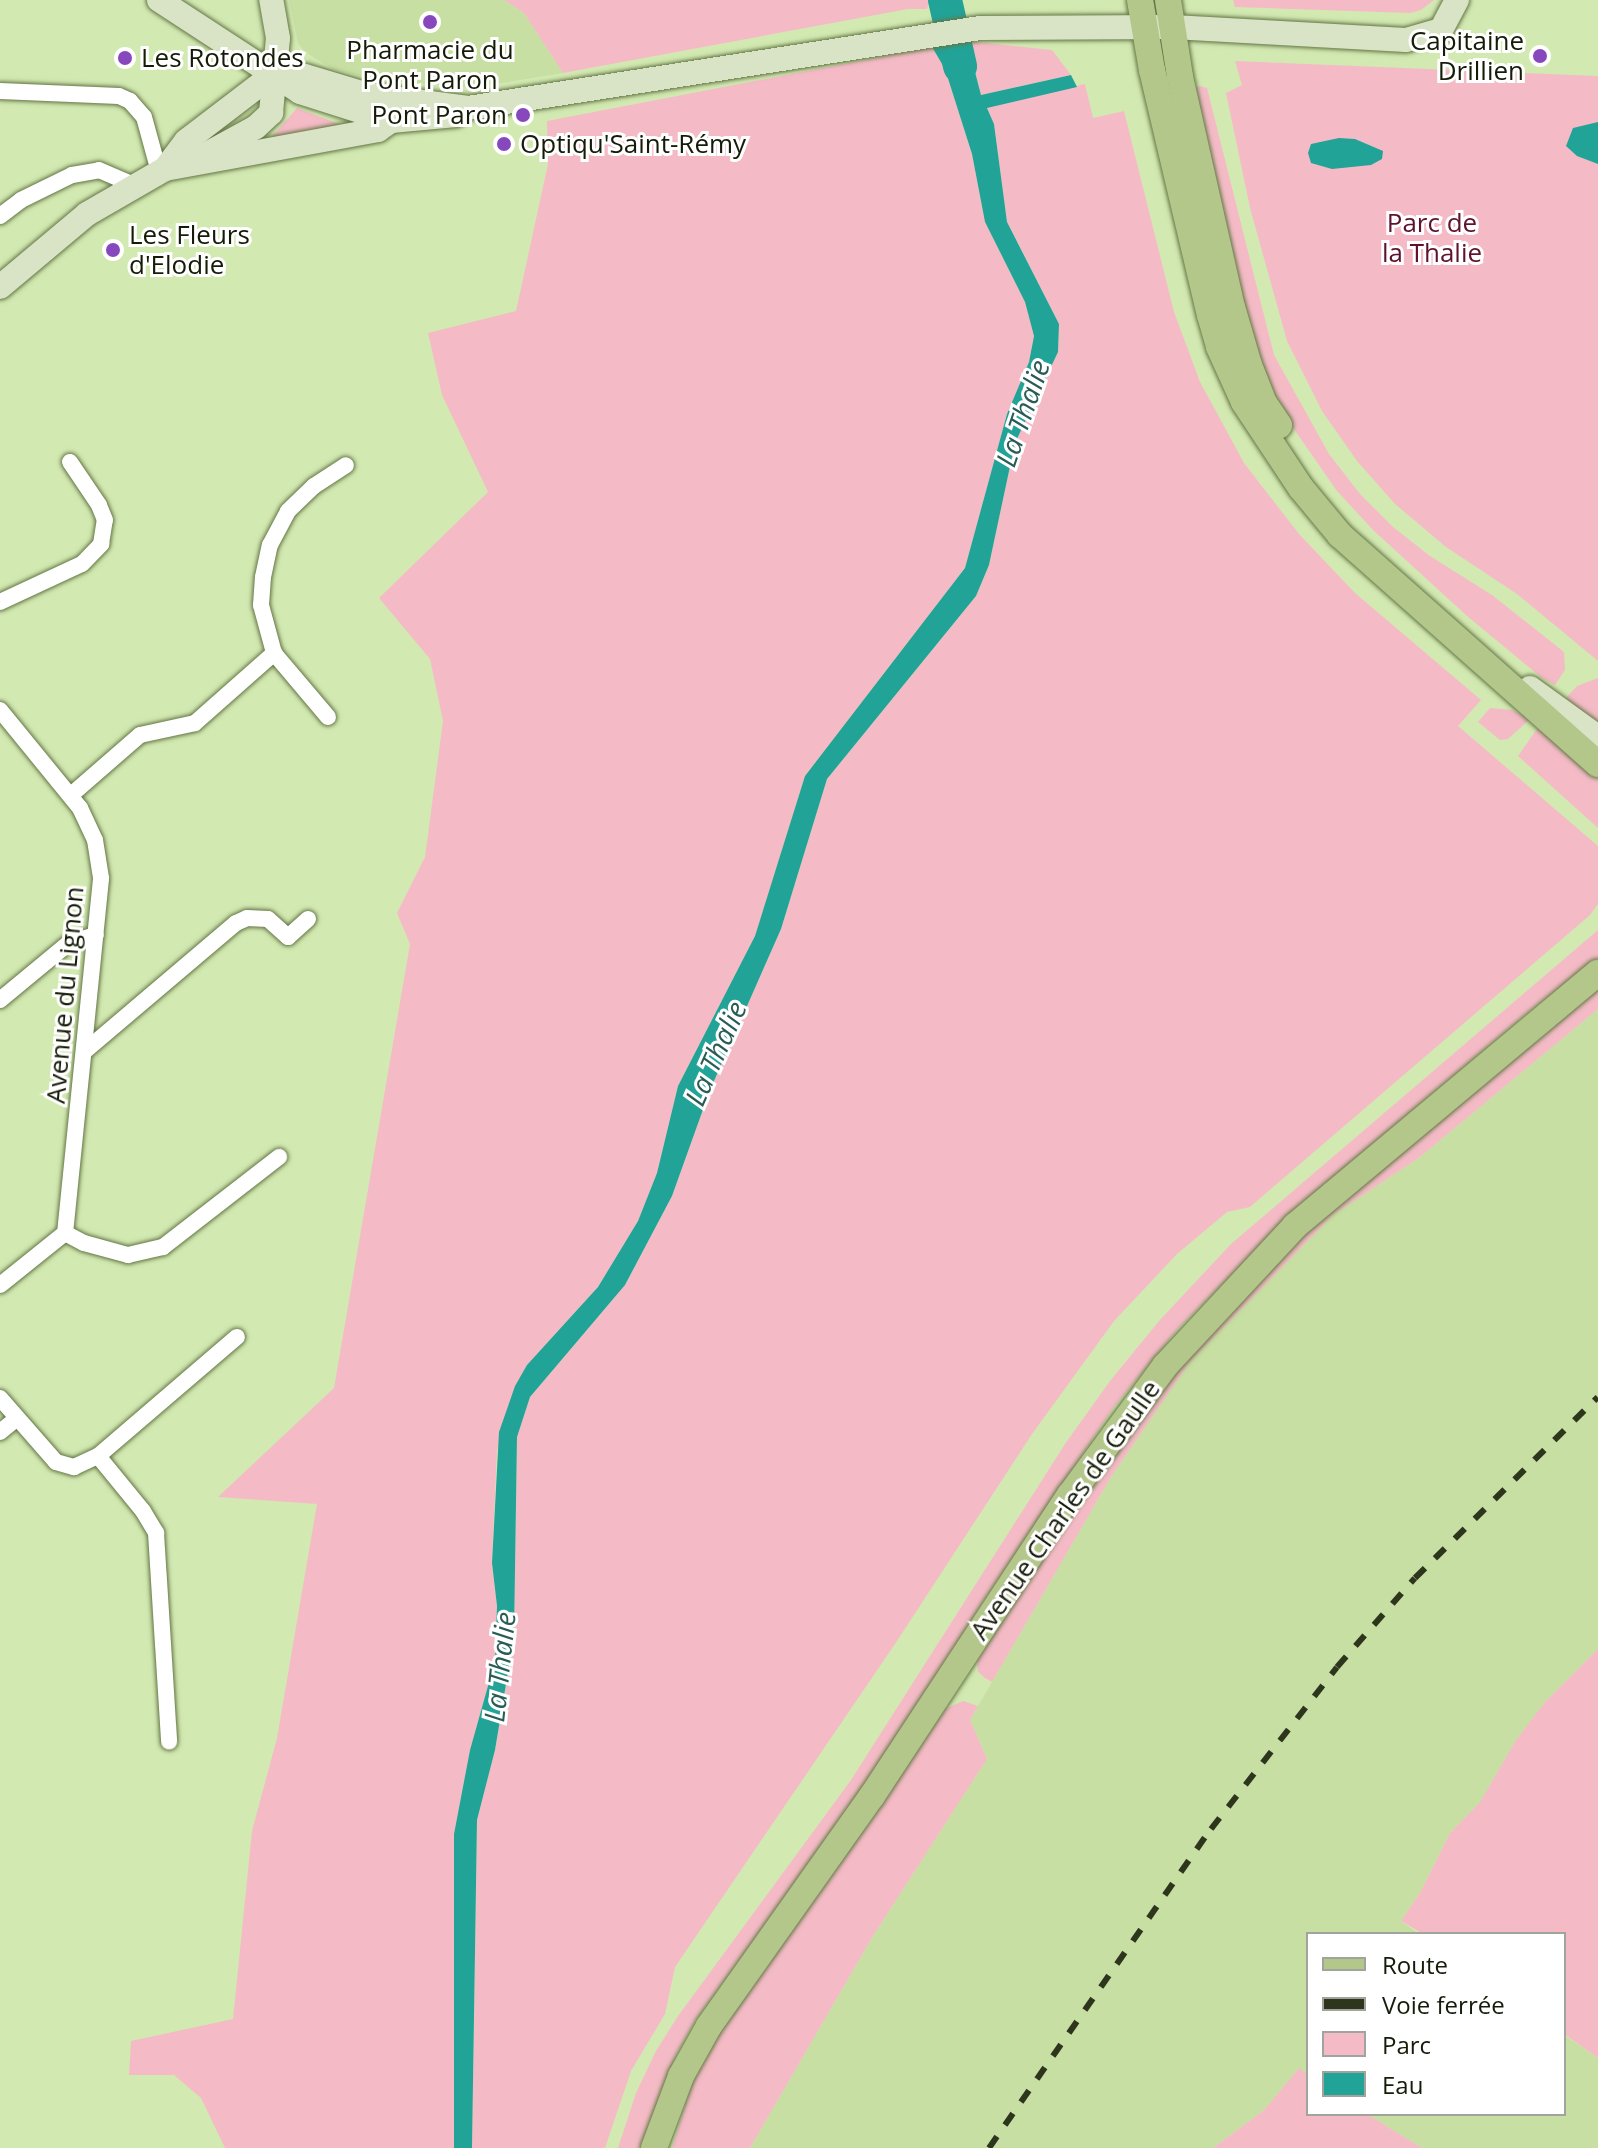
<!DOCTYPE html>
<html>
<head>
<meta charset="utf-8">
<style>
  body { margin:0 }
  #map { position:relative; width:1598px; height:2148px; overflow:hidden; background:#d3e9b2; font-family:"Open Sans",sans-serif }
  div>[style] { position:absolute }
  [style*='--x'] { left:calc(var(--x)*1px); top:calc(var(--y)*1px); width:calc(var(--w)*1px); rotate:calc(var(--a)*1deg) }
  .built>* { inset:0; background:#c7dfa2 }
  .green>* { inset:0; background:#f4bbc6 }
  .water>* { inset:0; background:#22a397 }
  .river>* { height:34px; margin:-17px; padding:0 17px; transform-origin:17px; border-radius:17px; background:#22a397 }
  .roads { filter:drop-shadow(0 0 2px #637644) drop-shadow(0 0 2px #637644) }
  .street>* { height:16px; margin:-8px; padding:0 8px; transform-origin:8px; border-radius:8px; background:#fff }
  .secondary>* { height:24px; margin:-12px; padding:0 12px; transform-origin:12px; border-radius:12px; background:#d9e3c5 }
  .primary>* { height:26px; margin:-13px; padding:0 13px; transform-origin:13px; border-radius:13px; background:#b3c78b }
  .rail>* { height:6px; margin-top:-3px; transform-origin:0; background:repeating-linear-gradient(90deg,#2d361d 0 14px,transparent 0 28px) }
  .dots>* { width:22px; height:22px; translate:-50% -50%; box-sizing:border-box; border:4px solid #fff; border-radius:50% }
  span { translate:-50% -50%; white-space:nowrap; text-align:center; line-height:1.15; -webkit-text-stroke:6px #fff; paint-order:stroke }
  .poi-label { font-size:26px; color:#141b07 }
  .right { translate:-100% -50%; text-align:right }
  .left { translate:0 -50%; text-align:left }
  .park-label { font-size:26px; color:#5e122c }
  .street-label { font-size:26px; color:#141b07 }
  .water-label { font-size:28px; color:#2a5c56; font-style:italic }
  .legend { position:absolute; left:1306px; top:1932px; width:260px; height:184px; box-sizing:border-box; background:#fff; border:2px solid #a1a49c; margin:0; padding:10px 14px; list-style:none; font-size:24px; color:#141b07 }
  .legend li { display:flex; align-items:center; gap:16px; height:40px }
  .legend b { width:40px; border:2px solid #a1a49c }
</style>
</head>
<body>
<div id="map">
  <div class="built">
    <div style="clip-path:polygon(289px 0,504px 0,524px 13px,563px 73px,471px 88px,372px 79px,333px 69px,305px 52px,298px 43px)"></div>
    <div style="clip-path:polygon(1598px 1009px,1598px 1649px,1545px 1702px,1516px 1740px,1480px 1802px,1450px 1833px,1421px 1891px,1401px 1921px,1419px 1934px,1308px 1934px,1308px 2075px,1298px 2069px,1264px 2110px,1213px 2148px,750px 2148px,873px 1936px,987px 1759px,970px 1720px,1111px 1477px,1190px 1362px,1333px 1215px,1420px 1157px)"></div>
    <div style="clip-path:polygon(1564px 2035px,1598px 2058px,1598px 2148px,1422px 2148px,1367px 2114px,1564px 2114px)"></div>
  </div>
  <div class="green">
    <div style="clip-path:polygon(504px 0,930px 0,927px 9px,908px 9px,563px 73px,524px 13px)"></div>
    <div style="clip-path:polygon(1233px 0,1434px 0,1421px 10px,1410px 13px,1235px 7px)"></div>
    <div style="clip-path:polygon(967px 41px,1052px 50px,1071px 75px,981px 95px)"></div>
    <div style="clip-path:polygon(932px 47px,945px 69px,972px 154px,985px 222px,1025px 302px,1034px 336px,1029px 362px,1007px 414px,965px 568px,805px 776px,755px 936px,678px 1086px,657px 1173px,638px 1221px,598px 1287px,527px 1365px,509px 1404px,497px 1451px,492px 1563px,497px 1606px,495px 1661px,470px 1750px,454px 1834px,454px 2148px,225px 2148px,201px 2098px,174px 2075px,129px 2075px,131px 2041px,233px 2019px,252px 1831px,277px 1738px,317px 1504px,218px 1497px,334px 1388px,410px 944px,397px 913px,425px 857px,443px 721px,430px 659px,379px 598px,488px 492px,442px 395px,428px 333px,516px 311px,548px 164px,547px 121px)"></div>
    <div style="clip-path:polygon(1235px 61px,1598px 76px,1598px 661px,1517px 594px,1446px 547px,1395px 504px,1357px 461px,1322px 411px,1287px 341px,1250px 208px,1226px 93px,1242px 85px)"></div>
    <div style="clip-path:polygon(1085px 84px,1093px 118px,1124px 111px,1174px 312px,1200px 382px,1244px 463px,1299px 534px,1355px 593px,1481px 700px,1458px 726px,1598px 846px,1598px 904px,1590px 915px,1250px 1207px,1227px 1212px,1177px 1254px,1114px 1321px,1032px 1434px,895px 1644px,675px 1967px,665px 2014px,631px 2071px,605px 2148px,472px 2148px,477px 1820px,495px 1750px,514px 1636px,517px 1436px,530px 1397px,625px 1285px,672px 1196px,710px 1090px,781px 929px,827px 779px,976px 596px,989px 565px,1015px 443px,1058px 352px,1059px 324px,1007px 222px,994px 124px,987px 107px)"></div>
    <div style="clip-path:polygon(1200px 86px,1207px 88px,1274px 355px,1329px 454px,1360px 494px,1393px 527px,1430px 556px,1492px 595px,1564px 652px,1565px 670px,1555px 685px,1542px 678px,1467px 616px,1373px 530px,1337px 491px,1289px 422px,1266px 377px,1243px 317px,1194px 88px)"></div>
    <div style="clip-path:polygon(297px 108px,352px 129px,270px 139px)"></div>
    <div style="clip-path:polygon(1598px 678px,1598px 726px,1566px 698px,1577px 686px)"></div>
    <div style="clip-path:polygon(1490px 708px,1512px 710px,1530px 719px,1508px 739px,1500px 740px,1478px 722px)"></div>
    <div style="clip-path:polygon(1539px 726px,1598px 771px,1598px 828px,1518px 756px)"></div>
    <div style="clip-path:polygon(1598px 930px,1598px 960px,1533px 1008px,1305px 1201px,1177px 1330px,1114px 1407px,980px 1606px,873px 1779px,696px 2019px,676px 2055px,640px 2148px,618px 2148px,636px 2093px,656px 2051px,678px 2016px,851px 1780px,1065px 1444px,1110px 1381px,1159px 1321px,1231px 1244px)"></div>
    <div style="clip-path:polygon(1598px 987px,1598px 1009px,1420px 1157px,1333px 1215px,1190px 1362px,1111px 1477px,992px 1682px,985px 1678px,978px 1672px,977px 1660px,1073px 1507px,1181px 1361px,1309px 1228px)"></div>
    <div style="clip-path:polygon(1598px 1649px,1598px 2058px,1564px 2034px,1564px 1934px,1423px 1934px,1401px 1921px,1421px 1891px,1450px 1833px,1480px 1802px,1516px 1740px,1545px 1702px)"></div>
    <div style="clip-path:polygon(963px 1701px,978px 1706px,970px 1720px,987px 1759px,873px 1936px,750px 2148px,672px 2148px,691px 2086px,710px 2046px,943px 1710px)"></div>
    <div style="clip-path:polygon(1299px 2068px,1308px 2075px,1308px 2114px,1367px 2114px,1422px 2148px,1213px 2148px,1264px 2110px)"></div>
  </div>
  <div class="water">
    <div style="clip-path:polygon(967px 41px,981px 95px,1071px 75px,1077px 87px,987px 108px,994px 124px,1007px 222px,1059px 324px,1058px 352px,1015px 443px,989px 565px,976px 596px,827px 779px,781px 929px,710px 1090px,672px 1196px,625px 1285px,530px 1397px,517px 1437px,514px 1636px,495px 1750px,477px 1820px,472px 2148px,454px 2148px,454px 1834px,470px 1750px,495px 1661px,497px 1606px,492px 1563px,499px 1432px,515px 1386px,527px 1365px,598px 1287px,638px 1221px,657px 1173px,678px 1086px,755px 936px,805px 776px,965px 568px,1007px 414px,1029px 362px,1034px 336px,1025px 302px,985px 222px,972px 154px,945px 69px,932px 47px)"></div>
    <div style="clip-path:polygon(1598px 122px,1598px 164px,1577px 156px,1566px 146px,1573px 128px)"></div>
    <div style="clip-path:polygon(1339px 138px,1355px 139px,1383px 151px,1382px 159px,1371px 165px,1332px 169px,1311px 163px,1308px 153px,1311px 144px)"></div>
  </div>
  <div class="river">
    <div style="--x:945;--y:0;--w:68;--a:77.2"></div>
  </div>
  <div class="roads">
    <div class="street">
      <div style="--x:0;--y:91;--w:119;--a:2.4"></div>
      <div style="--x:119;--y:96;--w:12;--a:24"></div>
      <div style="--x:130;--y:101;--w:21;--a:49"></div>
      <div style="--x:144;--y:117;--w:57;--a:74.7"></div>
      <div style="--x:0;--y:216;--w:26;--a:-37"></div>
      <div style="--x:21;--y:200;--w:57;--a:-26.1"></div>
      <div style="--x:72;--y:175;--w:27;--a:-10"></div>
      <div style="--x:99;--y:170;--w:40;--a:23.4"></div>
      <div style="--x:0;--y:602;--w:90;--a:-24.9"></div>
      <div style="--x:82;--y:564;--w:28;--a:-46"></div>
      <div style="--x:101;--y:544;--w:24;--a:-81"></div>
      <div style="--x:105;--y:520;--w:16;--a:-112"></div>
      <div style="--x:99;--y:505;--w:52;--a:-124"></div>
      <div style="--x:0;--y:710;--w:127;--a:50.8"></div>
      <div style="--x:80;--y:808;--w:35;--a:65"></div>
      <div style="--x:95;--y:840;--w:39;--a:81"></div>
      <div style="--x:101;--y:879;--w:356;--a:95.8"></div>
      <div style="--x:65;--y:1233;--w:83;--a:141.3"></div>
      <div style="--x:328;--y:717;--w:84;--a:-130.2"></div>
      <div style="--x:274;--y:653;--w:50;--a:-105.2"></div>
      <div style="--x:261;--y:605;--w:28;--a:-86"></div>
      <div style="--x:263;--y:577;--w:33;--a:-78"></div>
      <div style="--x:270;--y:545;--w:38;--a:-62"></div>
      <div style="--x:288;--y:511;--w:36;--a:-44"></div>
      <div style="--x:314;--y:486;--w:38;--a:-33"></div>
      <div style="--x:71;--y:795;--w:91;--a:-41"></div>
      <div style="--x:140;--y:735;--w:56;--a:-12.3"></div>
      <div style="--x:195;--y:723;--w:106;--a:-41.5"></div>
      <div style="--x:0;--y:1000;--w:89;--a:-39.6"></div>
      <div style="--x:69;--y:943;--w:28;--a:-17"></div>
      <div style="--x:85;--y:1051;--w:198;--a:-40.3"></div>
      <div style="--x:236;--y:923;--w:12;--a:-24"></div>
      <div style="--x:247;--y:918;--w:21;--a:3"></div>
      <div style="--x:268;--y:919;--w:27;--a:42"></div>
      <div style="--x:288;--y:937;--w:27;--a:-42"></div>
      <div style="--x:65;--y:1233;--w:21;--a:28"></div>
      <div style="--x:84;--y:1243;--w:46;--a:15.3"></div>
      <div style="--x:128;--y:1255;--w:36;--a:-13"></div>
      <div style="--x:163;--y:1247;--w:147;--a:-37.8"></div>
      <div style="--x:0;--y:1398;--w:85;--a:48.8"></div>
      <div style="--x:56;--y:1462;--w:19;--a:16"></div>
      <div style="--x:74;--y:1467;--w:26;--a:-25"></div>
      <div style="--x:98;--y:1456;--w:71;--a:50.7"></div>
      <div style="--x:143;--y:1511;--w:26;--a:59"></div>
      <div style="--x:156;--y:1533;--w:209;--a:86.4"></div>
      <div style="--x:0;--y:1432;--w:22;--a:-39"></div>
      <div style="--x:98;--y:1456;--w:183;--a:-40.6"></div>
    </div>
    <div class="secondary">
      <div style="--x:159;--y:0;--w:168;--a:33.1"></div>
      <div style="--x:300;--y:92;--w:96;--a:17.7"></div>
      <div style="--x:391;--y:121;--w:65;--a:-5.3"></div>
      <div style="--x:203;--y:156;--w:60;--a:-28.7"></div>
      <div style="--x:256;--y:127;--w:21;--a:-43"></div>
      <div style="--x:271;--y:113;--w:75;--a:-84.7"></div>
      <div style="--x:278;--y:38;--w:39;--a:-100"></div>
      <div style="--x:165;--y:169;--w:35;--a:-53"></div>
      <div style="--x:186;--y:141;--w:112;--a:-37.4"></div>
      <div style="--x:275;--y:73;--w:30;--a:6"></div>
      <div style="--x:305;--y:76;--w:66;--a:16.8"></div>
      <div style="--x:368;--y:95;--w:101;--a:7.4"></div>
      <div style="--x:468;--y:108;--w:518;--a:-8.88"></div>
      <div style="--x:980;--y:28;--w:193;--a:-0.3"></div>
      <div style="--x:1173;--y:27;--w:233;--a:3.2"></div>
      <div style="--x:1406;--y:40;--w:36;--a:-16"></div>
      <div style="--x:1441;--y:30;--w:34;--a:-62"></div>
      <div style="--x:0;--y:287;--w:114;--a:-40"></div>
      <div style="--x:87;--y:214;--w:90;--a:-30"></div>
      <div style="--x:165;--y:169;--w:217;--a:-10.4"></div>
      <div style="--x:378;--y:130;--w:16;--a:-35"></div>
      <div style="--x:1530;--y:688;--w:84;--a:35.8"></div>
    </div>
    <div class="primary">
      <div style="--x:1140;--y:0;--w:71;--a:80.3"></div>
      <div style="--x:1152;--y:70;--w:252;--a:76.7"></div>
      <div style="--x:1210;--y:315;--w:33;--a:74"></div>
      <div style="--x:1219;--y:347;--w:60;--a:65.6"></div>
      <div style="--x:1244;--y:402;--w:103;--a:56.5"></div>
      <div style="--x:1301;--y:488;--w:61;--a:50.3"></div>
      <div style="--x:1340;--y:535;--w:345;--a:41.6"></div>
      <div style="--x:1168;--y:0;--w:78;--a:81.1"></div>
      <div style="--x:1180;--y:77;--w:236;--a:77.3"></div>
      <div style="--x:1232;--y:307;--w:60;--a:73.7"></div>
      <div style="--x:1249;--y:365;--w:41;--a:68.5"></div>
      <div style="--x:1264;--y:403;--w:27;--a:56"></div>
      <div style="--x:654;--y:2148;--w:77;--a:-69.4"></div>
      <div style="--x:681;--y:2076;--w:57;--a:-60.8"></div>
      <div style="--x:709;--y:2026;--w:282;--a:-54.7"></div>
      <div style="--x:872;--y:1796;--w:360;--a:-56.7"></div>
      <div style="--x:1070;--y:1495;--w:160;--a:-53.6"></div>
      <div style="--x:1165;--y:1366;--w:191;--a:-47.1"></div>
      <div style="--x:1295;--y:1226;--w:395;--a:-39.9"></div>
    </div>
  </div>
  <div class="rail">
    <div style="--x:989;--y:2148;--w:389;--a:-55.2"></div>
    <div style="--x:1211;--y:1829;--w:205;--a:-52.1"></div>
    <div style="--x:1337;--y:1667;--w:118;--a:-48.8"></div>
    <div style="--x:1415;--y:1578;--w:257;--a:-44.7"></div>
  </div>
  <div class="dots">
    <div style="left:430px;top:22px;background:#8748be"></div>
    <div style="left:1540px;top:56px;background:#8748be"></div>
    <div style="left:125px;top:58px;background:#8748be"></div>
    <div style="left:523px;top:115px;background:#8748be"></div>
    <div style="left:504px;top:144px;background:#8748be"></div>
    <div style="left:113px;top:250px;background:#8748be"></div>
  </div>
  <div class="poi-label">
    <span class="right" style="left:1524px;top:56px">Capitaine<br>Drillien</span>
    <span style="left:430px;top:65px">Pharmacie du<br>Pont Paron</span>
    <span class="left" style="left:141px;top:58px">Les Rotondes</span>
    <span class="right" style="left:507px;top:115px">Pont Paron</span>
    <span class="left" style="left:520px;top:144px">Optiqu'Saint-Rémy</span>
    <span class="left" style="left:129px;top:250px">Les Fleurs<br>d'Elodie</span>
  </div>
  <div class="park-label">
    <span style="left:1432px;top:238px">Parc de<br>la Thalie</span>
  </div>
  <div class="street-label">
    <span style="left:65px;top:995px;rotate:-85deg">Avenue du Lignon</span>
    <span style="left:1065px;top:1510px;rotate:-55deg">Avenue Charles de Gaulle</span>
  </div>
  <div class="water-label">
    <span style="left:1022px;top:413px;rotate:-71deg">La Thalie</span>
    <span style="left:715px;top:1053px;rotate:-66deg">La Thalie</span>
    <span style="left:499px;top:1667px;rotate:-84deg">La Thalie</span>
  </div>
  <ul class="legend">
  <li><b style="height:10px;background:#b3c78b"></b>Route</li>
  <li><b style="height:10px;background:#2d361d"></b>Voie ferrée</li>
  <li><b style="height:22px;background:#f4bbc6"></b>Parc</li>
  <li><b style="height:22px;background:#22a397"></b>Eau</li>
  </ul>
</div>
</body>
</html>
